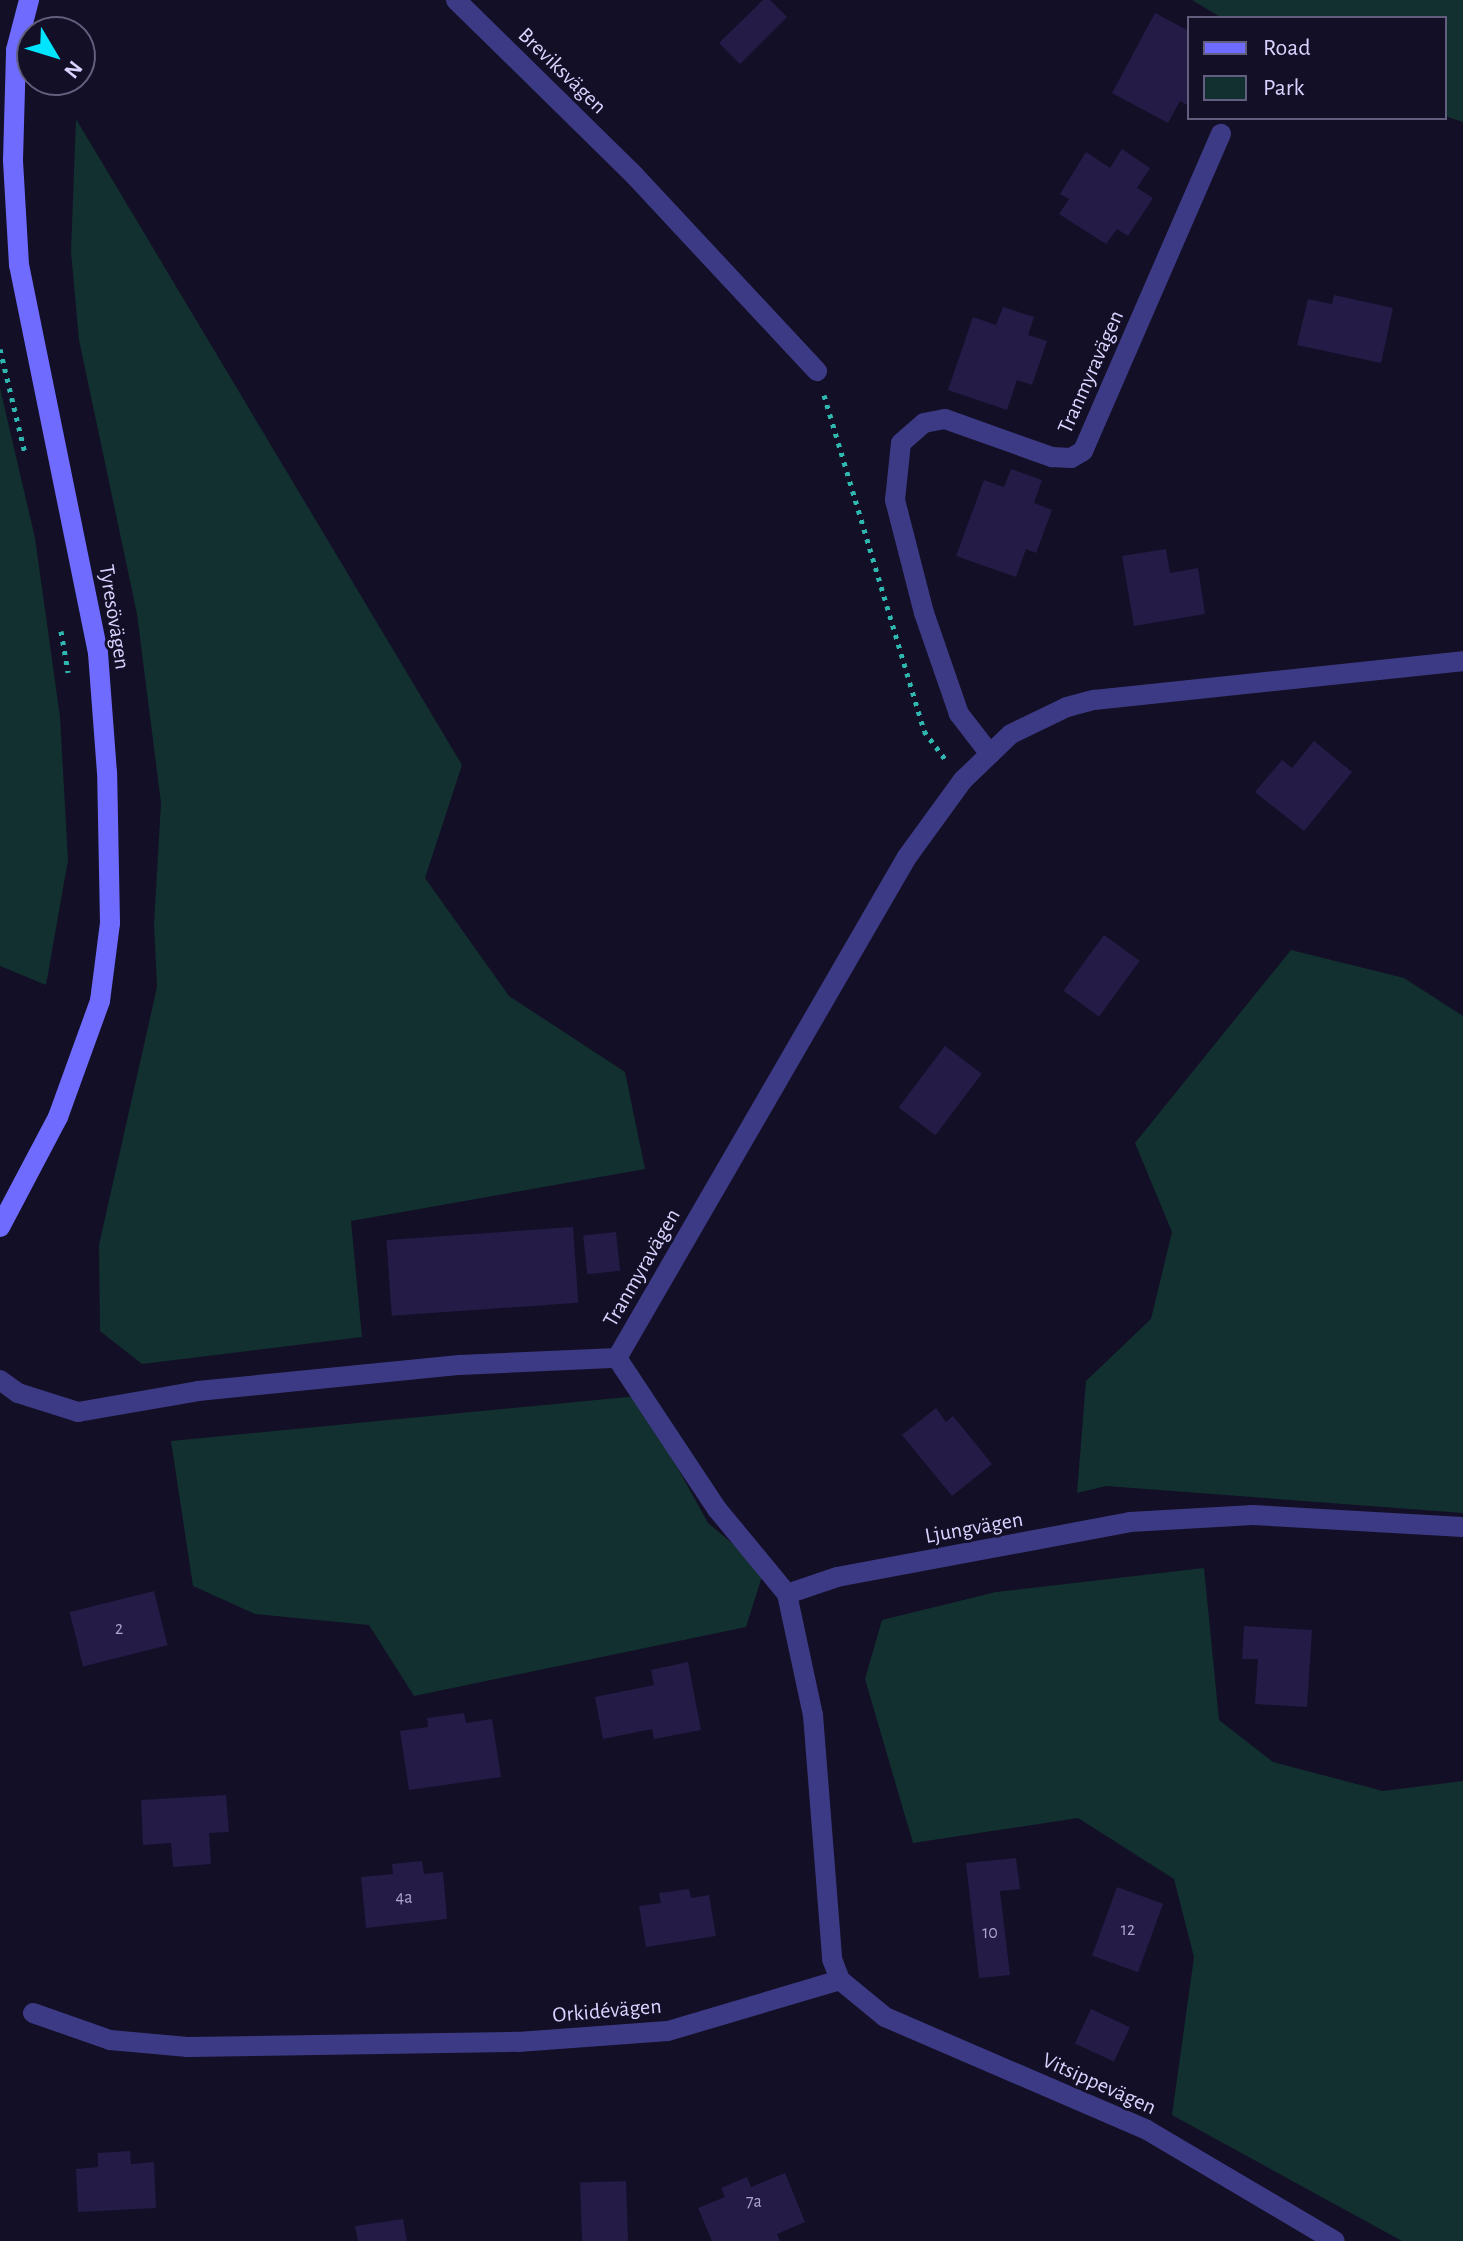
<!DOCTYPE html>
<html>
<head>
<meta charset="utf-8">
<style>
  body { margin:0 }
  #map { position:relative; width:1463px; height:2241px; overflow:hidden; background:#130f26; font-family:"Alegreya Sans",sans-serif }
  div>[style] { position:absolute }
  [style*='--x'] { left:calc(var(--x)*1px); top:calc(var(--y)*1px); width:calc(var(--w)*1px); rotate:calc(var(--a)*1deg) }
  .green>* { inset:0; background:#12302f }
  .building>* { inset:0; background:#241b47; transform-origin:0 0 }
  .path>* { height:5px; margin-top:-2.5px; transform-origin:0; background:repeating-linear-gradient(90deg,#2fb8b0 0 4px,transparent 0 10px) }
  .service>* { height:20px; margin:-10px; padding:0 10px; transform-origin:10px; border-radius:10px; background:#3d3a85 }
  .minor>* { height:20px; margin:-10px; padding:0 10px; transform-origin:10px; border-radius:10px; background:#3d3a85 }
  .secondary>* { height:20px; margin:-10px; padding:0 10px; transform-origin:10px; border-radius:10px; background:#6f6bff }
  span { translate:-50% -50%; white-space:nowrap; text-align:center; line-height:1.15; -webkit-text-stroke:6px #130f26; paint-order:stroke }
  .number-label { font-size:18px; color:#aca6d1 }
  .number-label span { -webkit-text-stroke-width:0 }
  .street-label { font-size:22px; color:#d9d4ff }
  .legend { position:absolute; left:1187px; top:16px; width:260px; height:104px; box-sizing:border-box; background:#130f26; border:2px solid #625e7d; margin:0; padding:10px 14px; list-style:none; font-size:24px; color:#d9d4ff }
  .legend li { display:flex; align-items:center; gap:16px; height:40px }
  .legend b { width:40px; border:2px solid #625e7d }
  .north { position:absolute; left:16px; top:16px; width:80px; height:80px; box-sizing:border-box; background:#130f26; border:2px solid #625e7d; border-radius:50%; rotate:128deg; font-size:22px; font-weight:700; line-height:32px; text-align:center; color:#d9d4ff }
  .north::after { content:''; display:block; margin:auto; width:28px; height:36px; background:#00e5ff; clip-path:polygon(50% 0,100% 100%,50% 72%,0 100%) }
</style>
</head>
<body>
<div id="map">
  <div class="green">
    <div style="clip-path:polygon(1192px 0,1463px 0,1463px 122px,1445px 116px,1445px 18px,1222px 18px)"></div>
    <div style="clip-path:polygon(76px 119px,462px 765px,425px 878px,509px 996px,625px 1072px,645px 1169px,351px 1221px,362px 1337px,142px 1364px,100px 1331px,99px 1245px,157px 987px,154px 924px,161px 803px,137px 614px,79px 340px,71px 252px)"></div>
    <div style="clip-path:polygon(0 388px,35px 538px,60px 717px,68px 860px,46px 985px,0 966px)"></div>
    <div style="clip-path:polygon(1291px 950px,1404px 978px,1463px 1016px,1463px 1513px,1106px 1486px,1077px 1493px,1086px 1381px,1151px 1319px,1172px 1232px,1135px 1143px)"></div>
    <div style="clip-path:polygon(638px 1396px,708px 1523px,764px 1570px,746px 1627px,414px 1696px,369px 1625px,255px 1614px,193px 1586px,171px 1441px)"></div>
    <div style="clip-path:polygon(1204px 1568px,1219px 1720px,1273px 1762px,1383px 1791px,1463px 1781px,1463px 2241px,1402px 2241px,1172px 2115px,1194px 1957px,1174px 1879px,1078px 1818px,913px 1843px,865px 1679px,882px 1620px,996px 1592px)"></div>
  </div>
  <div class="building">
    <div style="clip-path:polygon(763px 0,770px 0,787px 17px,740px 64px,719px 43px)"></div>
    <div style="clip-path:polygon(1155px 13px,1189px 31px,1189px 106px,1180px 101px,1168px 123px,1112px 93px)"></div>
    <div style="clip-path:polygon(1122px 149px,1150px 168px,1137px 188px,1153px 198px,1128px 236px,1117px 229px,1106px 244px,1059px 214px,1069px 199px,1060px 194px,1086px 152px,1110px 168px)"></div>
    <div style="clip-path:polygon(1334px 295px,1393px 308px,1381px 363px,1297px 345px,1308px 299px,1332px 304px)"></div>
    <div style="clip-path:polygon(1003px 307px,1034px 317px,1028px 335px,1047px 341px,1032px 385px,1017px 380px,1007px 410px,948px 390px,973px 317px,996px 325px)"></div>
    <div style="clip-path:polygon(1011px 469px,1042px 480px,1034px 503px,1052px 510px,1036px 553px,1026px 549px,1016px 577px,956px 556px,984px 480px,1004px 487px)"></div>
    <div style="clip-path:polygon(1166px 549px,1170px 573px,1198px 568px,1205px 614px,1134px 626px,1122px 556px)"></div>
    <div style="clip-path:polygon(1314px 741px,1352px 772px,1304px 831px,1255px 792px,1282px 760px,1292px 768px)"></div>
    <div style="left:1104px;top:935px;width:44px;height:69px;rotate:36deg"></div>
    <div style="left:945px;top:1046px;width:46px;height:77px;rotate:37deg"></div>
    <div style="left:573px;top:1227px;width:76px;height:187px;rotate:86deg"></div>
    <div style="left:616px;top:1232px;width:39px;height:33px;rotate:84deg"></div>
    <div style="clip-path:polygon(936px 1408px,946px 1422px,953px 1416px,992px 1464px,952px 1496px,902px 1435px)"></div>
    <div style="left:154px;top:1591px;width:56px;height:87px;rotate:76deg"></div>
    <div style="clip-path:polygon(1244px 1626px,1312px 1630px,1307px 1707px,1255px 1704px,1258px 1659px,1242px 1659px)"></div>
    <div style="clip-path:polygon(688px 1662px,701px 1730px,654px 1739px,652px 1729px,603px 1739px,595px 1697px,654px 1685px,651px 1670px)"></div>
    <div style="clip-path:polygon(464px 1713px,466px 1723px,492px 1719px,501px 1777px,409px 1790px,400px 1731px,428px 1727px,427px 1718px)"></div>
    <div style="clip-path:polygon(226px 1795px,229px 1832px,209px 1833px,211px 1864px,173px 1867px,171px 1843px,143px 1845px,141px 1800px)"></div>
    <div style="clip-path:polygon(1016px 1858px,1020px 1889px,1000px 1891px,1010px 1975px,979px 1978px,966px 1863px)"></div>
    <div style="clip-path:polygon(422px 1861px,424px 1874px,443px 1872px,447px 1919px,366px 1928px,361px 1877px,393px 1874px,392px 1864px)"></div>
    <div style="left:1117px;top:1887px;width:49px;height:73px;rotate:20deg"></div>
    <div style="clip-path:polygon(689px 1889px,691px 1898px,709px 1895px,716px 1936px,646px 1947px,639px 1906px,661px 1903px,659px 1893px)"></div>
    <div style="left:1091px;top:2009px;width:43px;height:38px;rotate:25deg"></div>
    <div style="clip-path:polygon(130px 2151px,131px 2164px,154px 2162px,156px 2208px,78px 2212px,76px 2169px,98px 2167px,98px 2153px)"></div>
    <div style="clip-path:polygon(785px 2173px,805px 2222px,777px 2234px,780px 2241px,712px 2241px,698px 2208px,725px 2197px,721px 2188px,747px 2177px,751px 2187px)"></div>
    <div style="left:626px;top:2181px;width:60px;height:46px;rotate:88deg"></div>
    <div style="clip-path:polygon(403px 2219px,407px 2241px,358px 2241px,355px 2226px)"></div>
  </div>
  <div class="path">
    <div style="--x:0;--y:349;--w:107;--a:76.5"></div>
    <div style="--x:824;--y:395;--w:351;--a:73.4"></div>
    <div style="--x:924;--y:731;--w:36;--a:53"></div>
    <div style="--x:61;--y:631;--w:42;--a:80.3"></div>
  </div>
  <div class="service">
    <div style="--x:990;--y:754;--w:51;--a:-127.8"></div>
    <div style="--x:959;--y:714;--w:107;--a:-109.1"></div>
    <div style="--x:924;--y:613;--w:117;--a:-104.4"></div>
    <div style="--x:895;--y:500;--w:57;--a:-84"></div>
    <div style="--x:901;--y:443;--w:30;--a:-41"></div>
    <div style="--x:924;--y:423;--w:21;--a:-11"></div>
    <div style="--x:945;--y:419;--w:114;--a:19.6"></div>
    <div style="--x:1052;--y:457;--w:19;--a:3"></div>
    <div style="--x:1071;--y:458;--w:14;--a:-30"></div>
    <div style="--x:1083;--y:451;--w:346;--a:-66.5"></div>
  </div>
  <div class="minor">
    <div style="--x:456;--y:0;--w:251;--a:44.5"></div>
    <div style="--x:635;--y:176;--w:267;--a:47"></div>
    <div style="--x:617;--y:1358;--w:181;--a:56.5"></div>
    <div style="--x:717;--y:1509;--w:110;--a:50.5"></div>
    <div style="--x:787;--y:1594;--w:53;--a:-18.8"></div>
    <div style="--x:837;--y:1577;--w:298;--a:-10.6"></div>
    <div style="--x:1130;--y:1522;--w:123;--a:-3.3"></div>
    <div style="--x:1253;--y:1515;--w:210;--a:3.3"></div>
    <div style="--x:0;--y:1380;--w:22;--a:36"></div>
    <div style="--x:18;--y:1393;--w:63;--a:17.6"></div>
    <div style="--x:78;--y:1412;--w:122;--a:-9.9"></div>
    <div style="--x:198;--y:1391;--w:263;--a:-5.7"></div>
    <div style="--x:460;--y:1365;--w:157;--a:-2.6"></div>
    <div style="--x:617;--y:1358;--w:579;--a:-59.94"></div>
    <div style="--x:907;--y:857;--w:95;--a:-54"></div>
    <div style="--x:963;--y:780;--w:66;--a:-43.8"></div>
    <div style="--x:1011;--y:734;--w:62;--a:-25.7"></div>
    <div style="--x:1067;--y:707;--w:28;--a:-15"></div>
    <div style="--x:1094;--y:700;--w:371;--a:-6"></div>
    <div style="--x:787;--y:1594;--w:124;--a:77.9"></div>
    <div style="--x:813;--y:1715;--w:245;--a:85.5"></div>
    <div style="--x:832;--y:1959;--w:22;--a:69"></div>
    <div style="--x:840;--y:1980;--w:58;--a:39.4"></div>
    <div style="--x:885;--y:2017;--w:285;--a:23.3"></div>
    <div style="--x:1147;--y:2130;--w:218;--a:30.6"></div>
    <div style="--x:33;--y:2013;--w:82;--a:19.3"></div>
    <div style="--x:110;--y:2040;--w:78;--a:5.1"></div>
    <div style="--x:188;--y:2047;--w:330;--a:-0.9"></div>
    <div style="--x:518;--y:2042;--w:150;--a:-4.2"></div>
    <div style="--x:668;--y:2031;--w:179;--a:-16.5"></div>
  </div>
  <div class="secondary">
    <div style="--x:0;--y:1227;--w:124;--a:-62.2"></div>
    <div style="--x:58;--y:1117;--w:123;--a:-70.1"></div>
    <div style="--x:100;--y:1001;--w:79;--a:-82.7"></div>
    <div style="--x:110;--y:923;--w:150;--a:-91.1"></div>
    <div style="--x:107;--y:773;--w:120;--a:-94.3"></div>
    <div style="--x:98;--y:653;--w:396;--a:-101.5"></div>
    <div style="--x:19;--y:265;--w:105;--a:-93.3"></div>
    <div style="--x:13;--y:160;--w:110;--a:-88.4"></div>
    <div style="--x:16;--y:50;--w:52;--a:-75.4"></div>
  </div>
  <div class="number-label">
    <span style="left:119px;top:1629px">2</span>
    <span style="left:404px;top:1898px">4a</span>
    <span style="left:1128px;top:1930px">12</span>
    <span style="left:990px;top:1933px">10</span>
    <span style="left:754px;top:2202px">7a</span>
  </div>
  <div class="street-label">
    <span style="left:562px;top:71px;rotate:44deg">Breviksvägen</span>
    <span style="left:1091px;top:372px;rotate:-66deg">Tranmyravägen</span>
    <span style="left:114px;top:617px;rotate:81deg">Tyresövägen</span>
    <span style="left:642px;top:1268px;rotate:-60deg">Tranmyravägen</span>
    <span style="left:974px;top:1528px;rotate:-10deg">Ljungvägen</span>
    <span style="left:607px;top:2011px;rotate:-5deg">Orkidévägen</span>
    <span style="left:1099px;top:2084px;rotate:24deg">Vitsippevägen</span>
  </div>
  <ul class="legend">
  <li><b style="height:10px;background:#6f6bff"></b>Road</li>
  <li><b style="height:22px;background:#12302f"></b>Park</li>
  </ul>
  <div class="north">N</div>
</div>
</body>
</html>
